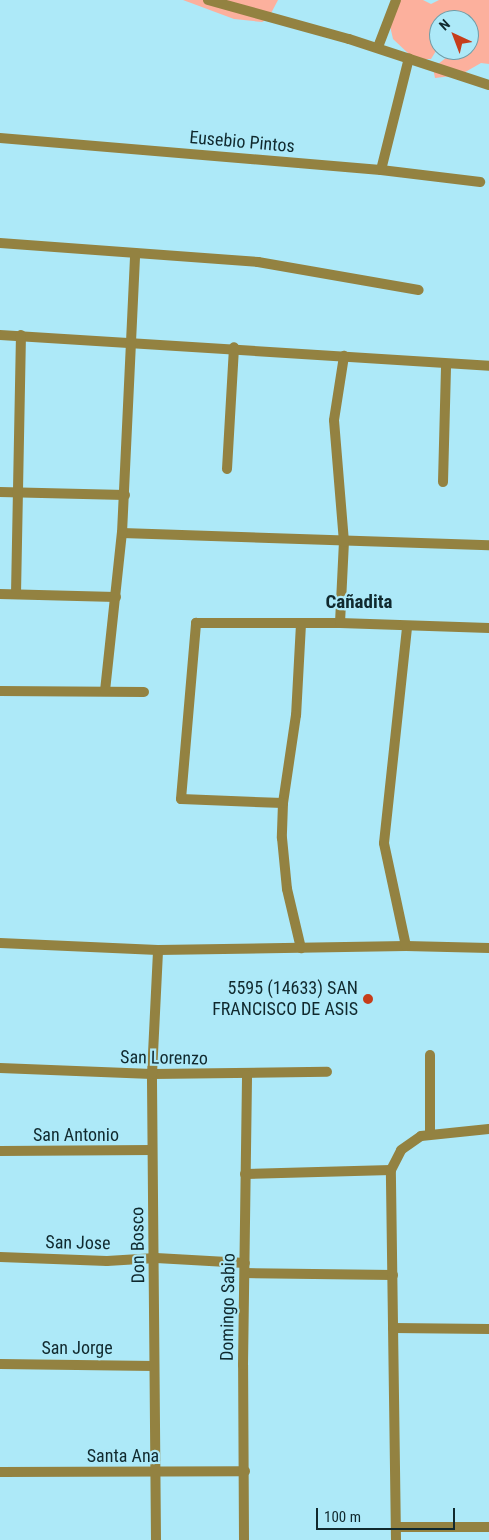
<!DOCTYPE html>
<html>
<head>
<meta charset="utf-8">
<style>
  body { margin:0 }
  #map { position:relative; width:489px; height:1540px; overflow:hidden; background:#ade9f8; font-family:"Roboto Condensed",sans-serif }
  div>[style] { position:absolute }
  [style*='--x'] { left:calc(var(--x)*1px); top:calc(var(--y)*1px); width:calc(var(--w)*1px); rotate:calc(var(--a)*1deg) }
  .green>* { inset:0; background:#fcb09d }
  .street>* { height:10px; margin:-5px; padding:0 5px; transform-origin:5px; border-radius:5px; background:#938241 }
  .dots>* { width:14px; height:14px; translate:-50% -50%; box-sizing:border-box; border:2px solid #ade9f8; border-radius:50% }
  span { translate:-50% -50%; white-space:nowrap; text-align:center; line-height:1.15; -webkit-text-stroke:4.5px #ade9f8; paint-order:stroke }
  .street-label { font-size:18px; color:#10292e }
  .poi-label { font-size:18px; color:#10292e }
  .right { translate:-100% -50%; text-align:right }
  .neighbourhood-label { font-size:19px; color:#10292e; font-weight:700 }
  .north { position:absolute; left:429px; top:10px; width:50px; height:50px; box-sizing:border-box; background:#ade9f8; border:1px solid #6e9ca7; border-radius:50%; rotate:317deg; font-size:14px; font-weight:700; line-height:20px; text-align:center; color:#10292e }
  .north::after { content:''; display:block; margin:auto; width:18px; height:22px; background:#c63d1a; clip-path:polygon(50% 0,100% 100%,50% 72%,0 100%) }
  .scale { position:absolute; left:316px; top:1508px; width:139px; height:22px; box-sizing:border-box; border:2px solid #10292e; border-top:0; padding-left:6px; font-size:15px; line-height:18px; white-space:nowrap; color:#10292e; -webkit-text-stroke:4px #ade9f8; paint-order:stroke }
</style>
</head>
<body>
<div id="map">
  <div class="green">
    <div style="clip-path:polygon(183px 0,278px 0,268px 19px,262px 22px,234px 19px)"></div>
    <div style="clip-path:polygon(398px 0,423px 0,431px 4px,439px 0,489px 0,489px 64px,481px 63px,460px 75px,435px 78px,433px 68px,456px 50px,469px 50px,469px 20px,439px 20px,439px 46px,431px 59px,420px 59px,410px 55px,393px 39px,390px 26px)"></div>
  </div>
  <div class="street">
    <div style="--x:208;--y:0;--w:146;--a:15.5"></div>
    <div style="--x:349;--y:39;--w:147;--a:18.2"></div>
    <div style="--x:378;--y:47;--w:50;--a:-69"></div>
    <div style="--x:0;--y:138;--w:382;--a:4.8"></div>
    <div style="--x:381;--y:170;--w:100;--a:6.9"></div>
    <div style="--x:381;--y:170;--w:115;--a:-76"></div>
    <div style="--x:0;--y:243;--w:259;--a:4.2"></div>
    <div style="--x:258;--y:262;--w:163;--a:9.9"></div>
    <div style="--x:0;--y:335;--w:490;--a:3.6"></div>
    <div style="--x:227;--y:469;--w:122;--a:-86.7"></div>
    <div style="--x:443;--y:482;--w:118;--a:-88.5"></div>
    <div style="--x:0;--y:492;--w:125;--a:1.4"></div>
    <div style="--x:122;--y:533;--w:367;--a:1.9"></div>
    <div style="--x:0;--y:594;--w:116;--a:1.5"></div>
    <div style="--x:16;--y:594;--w:259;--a:-88.9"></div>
    <div style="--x:340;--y:623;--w:81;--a:-87.2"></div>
    <div style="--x:344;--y:542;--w:122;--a:-94.7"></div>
    <div style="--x:334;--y:420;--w:65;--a:-81.1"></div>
    <div style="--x:301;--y:624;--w:91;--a:93.1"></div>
    <div style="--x:296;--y:715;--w:89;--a:98.4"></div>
    <div style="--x:283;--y:803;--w:35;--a:92"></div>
    <div style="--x:282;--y:838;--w:51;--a:84.4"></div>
    <div style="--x:287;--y:889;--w:61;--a:76.7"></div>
    <div style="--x:0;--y:691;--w:144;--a:0.4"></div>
    <div style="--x:105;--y:691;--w:159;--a:-83.9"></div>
    <div style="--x:122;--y:533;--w:280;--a:-87.3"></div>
    <div style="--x:283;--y:803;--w:102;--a:-177.8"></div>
    <div style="--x:181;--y:799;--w:177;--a:-85.1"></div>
    <div style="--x:196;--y:623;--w:144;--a:0"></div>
    <div style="--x:340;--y:623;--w:149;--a:1.9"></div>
    <div style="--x:0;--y:943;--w:158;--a:2.5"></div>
    <div style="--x:158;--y:950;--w:248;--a:-0.9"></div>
    <div style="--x:406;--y:946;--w:83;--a:1.4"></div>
    <div style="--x:406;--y:946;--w:105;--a:-102.1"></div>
    <div style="--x:384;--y:843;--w:217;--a:-83.9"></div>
    <div style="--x:0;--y:1068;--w:152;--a:2.3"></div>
    <div style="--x:152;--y:1074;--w:175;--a:-0.7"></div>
    <div style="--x:430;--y:1132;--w:77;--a:-90"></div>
    <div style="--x:0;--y:1151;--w:152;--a:-0.4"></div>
    <div style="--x:245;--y:1174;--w:146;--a:-1.6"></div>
    <div style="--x:0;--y:1257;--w:107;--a:2.1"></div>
    <div style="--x:107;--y:1261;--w:49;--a:-3.5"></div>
    <div style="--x:156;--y:1258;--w:89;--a:3.2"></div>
    <div style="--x:245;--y:1273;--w:148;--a:0.8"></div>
    <div style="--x:393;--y:1328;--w:96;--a:0.6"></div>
    <div style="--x:0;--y:1364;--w:154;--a:0.7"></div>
    <div style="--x:0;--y:1472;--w:245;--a:-0.2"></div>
    <div style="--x:396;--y:1527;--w:93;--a:0"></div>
    <div style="--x:156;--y:1540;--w:466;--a:-90.5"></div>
    <div style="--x:152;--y:1074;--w:124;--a:-87.2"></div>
    <div style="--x:244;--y:1540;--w:175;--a:-90.3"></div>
    <div style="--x:243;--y:1365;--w:290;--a:-89.2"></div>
    <div style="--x:396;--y:1540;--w:370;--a:-90.8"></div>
    <div style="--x:391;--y:1170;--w:22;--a:-63"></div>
    <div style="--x:401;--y:1150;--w:24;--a:-35"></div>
    <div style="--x:421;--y:1136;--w:68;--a:-5.9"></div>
  </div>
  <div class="dots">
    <div style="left:368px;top:999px;background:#c63d1a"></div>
  </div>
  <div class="street-label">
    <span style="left:242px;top:142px;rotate:5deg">Eusebio Pintos</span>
    <span style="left:164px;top:1058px;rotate:1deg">San Lorenzo</span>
    <span style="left:76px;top:1135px">San Antonio</span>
    <span style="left:78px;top:1243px;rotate:1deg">San Jose</span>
    <span style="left:138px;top:1245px;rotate:-91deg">Don Bosco</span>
    <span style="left:228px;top:1307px;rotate:-89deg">Domingo Sabio</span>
    <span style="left:77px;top:1348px">San Jorge</span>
    <span style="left:123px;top:1456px">Santa Ana</span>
  </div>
  <div class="poi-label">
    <span class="right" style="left:358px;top:999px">5595 (14633) SAN<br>FRANCISCO DE ASIS</span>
  </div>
  <div class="neighbourhood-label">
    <span style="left:359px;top:602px">Cañadita</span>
  </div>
  <div class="north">N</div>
  <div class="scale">100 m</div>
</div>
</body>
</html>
